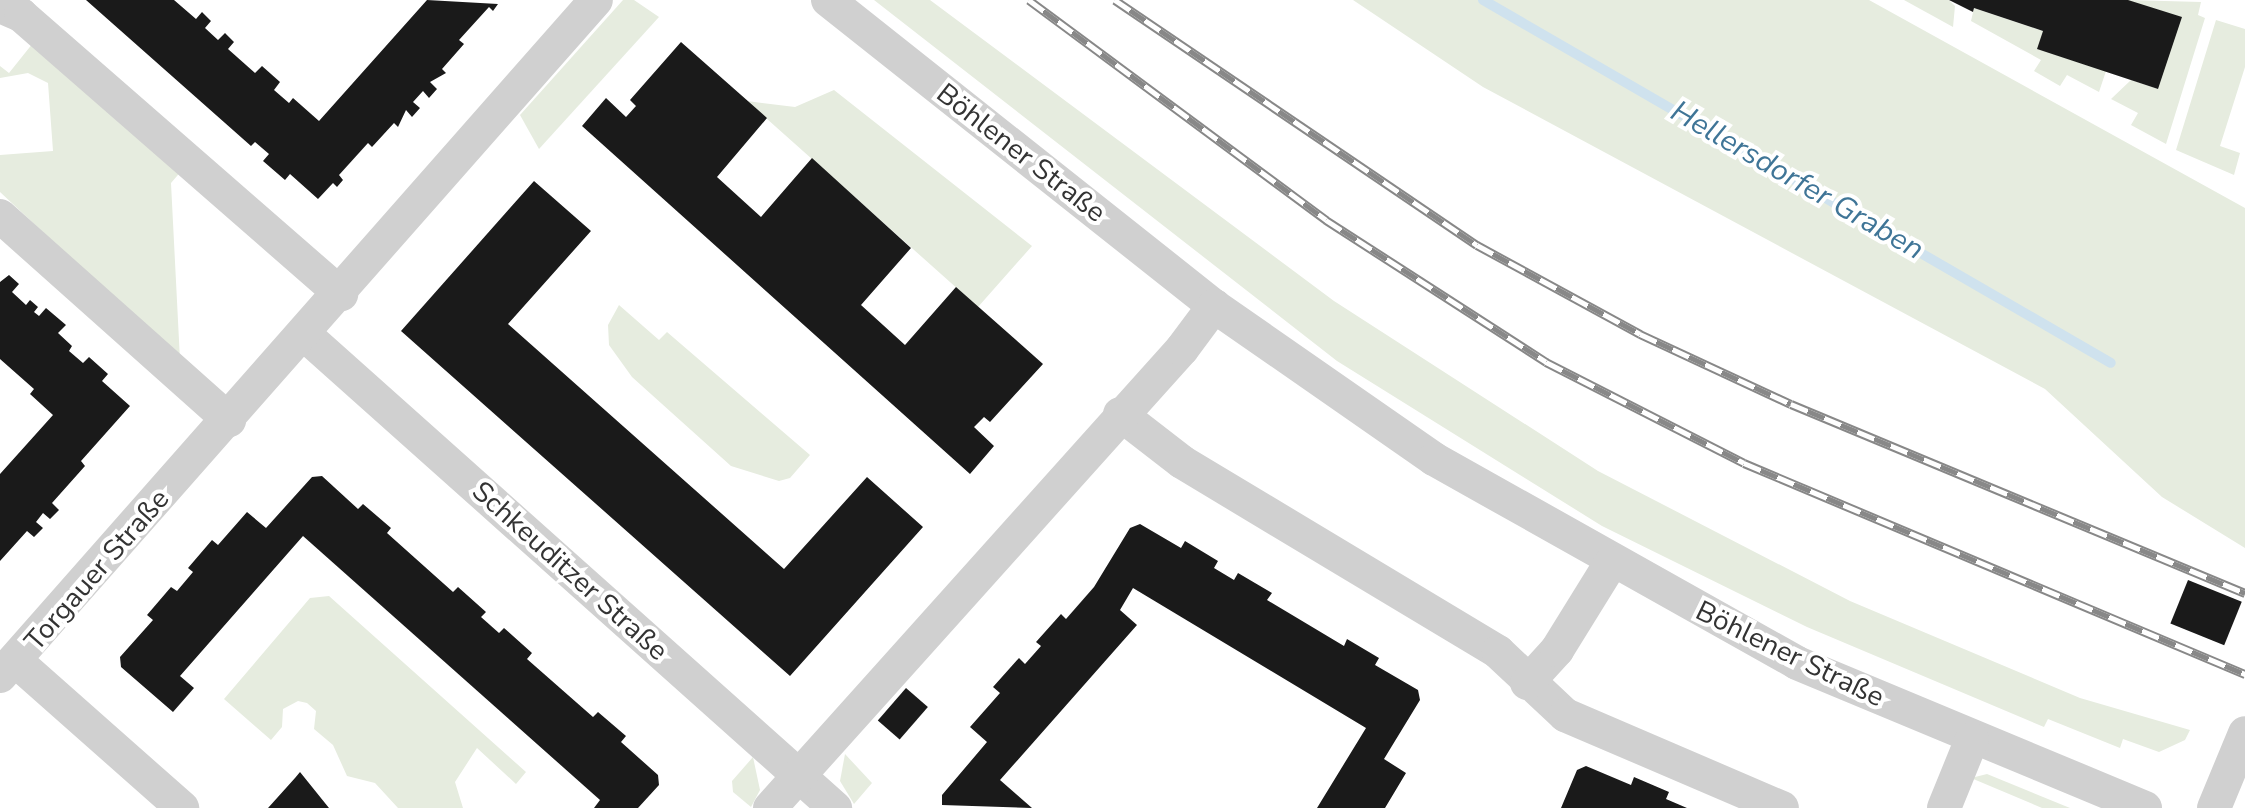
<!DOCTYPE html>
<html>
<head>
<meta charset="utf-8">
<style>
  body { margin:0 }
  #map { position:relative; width:2245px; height:808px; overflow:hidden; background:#fff; font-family:"Nunito Sans",sans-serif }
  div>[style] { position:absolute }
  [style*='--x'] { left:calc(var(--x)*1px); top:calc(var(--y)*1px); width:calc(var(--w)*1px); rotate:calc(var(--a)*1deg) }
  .green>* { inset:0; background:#e6ecdf }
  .stream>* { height:10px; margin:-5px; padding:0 5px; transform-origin:5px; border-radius:5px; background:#cfe2ee }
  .building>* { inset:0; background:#1a1a1a; transform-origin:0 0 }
  .minor>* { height:34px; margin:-17px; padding:0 17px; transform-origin:17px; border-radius:17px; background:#d0d0d0 }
  .rail>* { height:9px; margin-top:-4.5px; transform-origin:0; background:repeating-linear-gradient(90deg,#fff 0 18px,#888 0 36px); box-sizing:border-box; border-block:2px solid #888 }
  span { translate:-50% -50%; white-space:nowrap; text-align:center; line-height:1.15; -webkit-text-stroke:8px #fff; paint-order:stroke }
  .street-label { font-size:28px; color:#333 }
  .water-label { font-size:30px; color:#3f7597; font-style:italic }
</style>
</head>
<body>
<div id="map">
  <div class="green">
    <div style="clip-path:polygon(623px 0,634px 0,659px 17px,539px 149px,520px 115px)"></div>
    <div style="clip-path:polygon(874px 0,930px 0,1334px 301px,1598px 471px,1850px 601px,2080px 698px,2190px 730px,2185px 740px,2159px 752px,2123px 739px,2120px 748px,2048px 719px,2044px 727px,1807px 627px,1602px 526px,1337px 361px)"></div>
    <div style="clip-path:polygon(1353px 0,1869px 0,2245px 208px,2245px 548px,2162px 497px,2045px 389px,1483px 87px)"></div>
    <div style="clip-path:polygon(1904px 0,1949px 0,1955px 6px,1953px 27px)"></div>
    <div style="clip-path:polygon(2128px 0,2201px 2px,2198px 15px,2205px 18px,2166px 144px,2131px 125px,2138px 113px,2111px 99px,2131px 80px,2158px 89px)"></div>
    <div style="clip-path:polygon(1974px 8px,2043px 31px,2038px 49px,2106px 71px,2099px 92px,2067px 75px,2060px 86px,2034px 71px,2041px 60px,1971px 21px)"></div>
    <div style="clip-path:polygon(2216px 20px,2245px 29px,2245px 67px,2220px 146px,2240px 153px,2234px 175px,2176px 150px)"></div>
    <div style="clip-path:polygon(33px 43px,183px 169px,171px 183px,180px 360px,0 192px,0 155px,53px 151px,48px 83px,28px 73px,0 78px,0 66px,9px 73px)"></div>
    <div style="clip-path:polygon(834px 90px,1032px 246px,978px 307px,747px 101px,795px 107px)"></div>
    <div style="clip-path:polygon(619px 305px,659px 340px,667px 332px,810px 455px,790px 478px,779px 481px,731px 466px,632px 377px,609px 345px,608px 325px)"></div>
    <div style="clip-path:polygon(329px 596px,526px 772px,516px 784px,477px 748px,455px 782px,463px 808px,398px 808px,375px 783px,347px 776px,333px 745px,314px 729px,316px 711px,307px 703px,298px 701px,283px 709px,282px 727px,271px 740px,224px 699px,310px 598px)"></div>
    <div style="clip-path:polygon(845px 754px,872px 783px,854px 804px,840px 781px)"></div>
    <div style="clip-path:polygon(753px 757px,760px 790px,751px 807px,733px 792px,732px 781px)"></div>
    <div style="clip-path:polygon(1987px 774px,2070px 808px,2042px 808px,1971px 778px)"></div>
  </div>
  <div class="stream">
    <div style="--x:1483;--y:0;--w:725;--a:30.03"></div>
  </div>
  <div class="building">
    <div style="clip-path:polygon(86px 0,174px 0,196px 19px,202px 12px,211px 21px,205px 28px,218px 40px,225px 33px,234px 42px,228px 49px,255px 73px,262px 66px,280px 82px,274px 90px,289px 103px,293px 98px,319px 121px,427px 0,498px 4px,493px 11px,489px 7px,459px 40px,464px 44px,442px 69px,446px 73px,430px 82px,437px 89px,429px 98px,423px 91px,413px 102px,420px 108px,412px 117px,406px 110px,398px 127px,394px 123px,372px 147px,368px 143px,339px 175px,343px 180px,337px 187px,333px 183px,318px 199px,290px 174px,285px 180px,263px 161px,269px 154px,255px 142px,251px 146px)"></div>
    <div style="clip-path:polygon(1949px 0,2128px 0,2182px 17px,2158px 89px,2037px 49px,2043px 31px,1974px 8px,1973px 12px)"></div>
    <div style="clip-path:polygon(681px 42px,767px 118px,717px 177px,761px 217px,812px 158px,911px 248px,861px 305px,905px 345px,956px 287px,1043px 364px,990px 422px,984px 417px,974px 427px,994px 446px,970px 474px,582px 126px,606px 98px,626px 117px,636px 106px,630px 100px)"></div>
    <div style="clip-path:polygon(534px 181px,591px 231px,508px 324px,784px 569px,867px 477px,923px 527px,790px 676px,401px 331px)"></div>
    <div style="clip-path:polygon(9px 275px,19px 284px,12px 292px,26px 305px,30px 300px,38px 307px,34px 312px,39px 316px,46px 308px,66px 325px,58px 333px,72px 346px,69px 351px,83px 363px,89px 357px,108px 374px,102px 381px,130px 406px,81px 461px,85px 466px,52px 503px,59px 510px,50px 519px,43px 513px,36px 522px,43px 528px,34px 537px,27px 531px,0 561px,0 474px,53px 415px,30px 394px,34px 389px,0 359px,0 282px)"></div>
    <div style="clip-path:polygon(322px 476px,358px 509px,363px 504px,391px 528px,387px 533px,453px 592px,458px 587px,486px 612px,481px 617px,499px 633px,504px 628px,532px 653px,527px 659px,593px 717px,598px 712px,626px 736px,621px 742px,658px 775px,659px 785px,638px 808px,594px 808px,600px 800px,303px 536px,180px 676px,194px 688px,173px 712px,121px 667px,120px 657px,153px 620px,147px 615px,171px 587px,177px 591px,193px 572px,188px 568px,212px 540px,218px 545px,247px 512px,266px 528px,312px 477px)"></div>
    <div style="clip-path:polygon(1140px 524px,1181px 548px,1185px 541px,1218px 561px,1214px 568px,1234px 580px,1238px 573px,1272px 593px,1267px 600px,1344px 646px,1347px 639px,1379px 658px,1375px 665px,1418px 690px,1420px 700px,1384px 759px,1406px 773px,1385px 808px,1317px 808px,1366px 728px,1133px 588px,1120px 610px,1137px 625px,1000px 780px,1032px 808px,942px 805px,942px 795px,987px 742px,970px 727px,1000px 693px,993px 687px,1019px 658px,1025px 664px,1041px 646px,1036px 642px,1061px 614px,1066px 619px,1094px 587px,1130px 528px)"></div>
    <div style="left:2188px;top:580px;width:58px;height:47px;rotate:22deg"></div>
    <div style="left:906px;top:688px;width:29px;height:43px;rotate:41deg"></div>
    <div style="clip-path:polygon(1586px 766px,1631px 785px,1634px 777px,1669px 792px,1666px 799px,1687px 808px,1561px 808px,1577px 770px)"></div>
    <div style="clip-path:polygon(300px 772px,329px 808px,268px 808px,295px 778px)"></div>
  </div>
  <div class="minor">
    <div style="--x:828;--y:0;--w:493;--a:38.4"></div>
    <div style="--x:1214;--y:306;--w:268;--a:34.8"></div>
    <div style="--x:1434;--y:459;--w:416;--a:29.3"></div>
    <div style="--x:1797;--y:663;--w:377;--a:22.6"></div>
    <div style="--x:0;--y:6;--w:23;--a:23"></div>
    <div style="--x:21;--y:15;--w:425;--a:41.1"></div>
    <div style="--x:0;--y:216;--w:307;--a:41.7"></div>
    <div style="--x:304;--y:334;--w:712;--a:41.75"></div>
    <div style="--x:1120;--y:414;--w:78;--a:37.7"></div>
    <div style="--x:1182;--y:462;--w:369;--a:31"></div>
    <div style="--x:1498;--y:652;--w:92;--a:43.2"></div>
    <div style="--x:1565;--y:715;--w:236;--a:23.2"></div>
    <div style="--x:16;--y:661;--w:222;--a:41.5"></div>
    <div style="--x:0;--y:676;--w:901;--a:-48.6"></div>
    <div style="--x:1527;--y:683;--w:45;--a:-47.7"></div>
    <div style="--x:1557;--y:650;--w:102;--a:-58.2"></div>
    <div style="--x:770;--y:808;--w:617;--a:-48.09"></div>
    <div style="--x:1182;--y:349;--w:54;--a:-53.3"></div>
    <div style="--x:1944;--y:808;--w:74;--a:-67.9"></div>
    <div style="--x:2214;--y:808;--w:81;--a:-67.5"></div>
  </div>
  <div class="rail">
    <div style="--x:1029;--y:0;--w:370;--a:36.5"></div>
    <div style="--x:1326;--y:220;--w:262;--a:32.8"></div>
    <div style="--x:1546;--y:362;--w:222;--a:27"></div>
    <div style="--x:1744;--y:463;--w:544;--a:22.84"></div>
    <div style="--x:1115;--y:0;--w:437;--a:34.1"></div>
    <div style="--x:1477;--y:245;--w:186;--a:28.6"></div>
    <div style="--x:1640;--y:334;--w:166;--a:24.9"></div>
    <div style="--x:1791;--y:404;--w:492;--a:22.6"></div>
  </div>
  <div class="street-label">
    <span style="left:1021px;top:153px;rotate:38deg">Böhlener Straße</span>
    <span style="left:97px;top:570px;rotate:-49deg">Torgauer Straße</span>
    <span style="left:570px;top:571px;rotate:42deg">Schkeuditzer Straße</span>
    <span style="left:1790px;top:654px;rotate:26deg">Böhlener Straße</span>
  </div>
  <div class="water-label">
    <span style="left:1797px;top:181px;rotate:30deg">Hellersdorfer Graben</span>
  </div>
</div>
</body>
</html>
